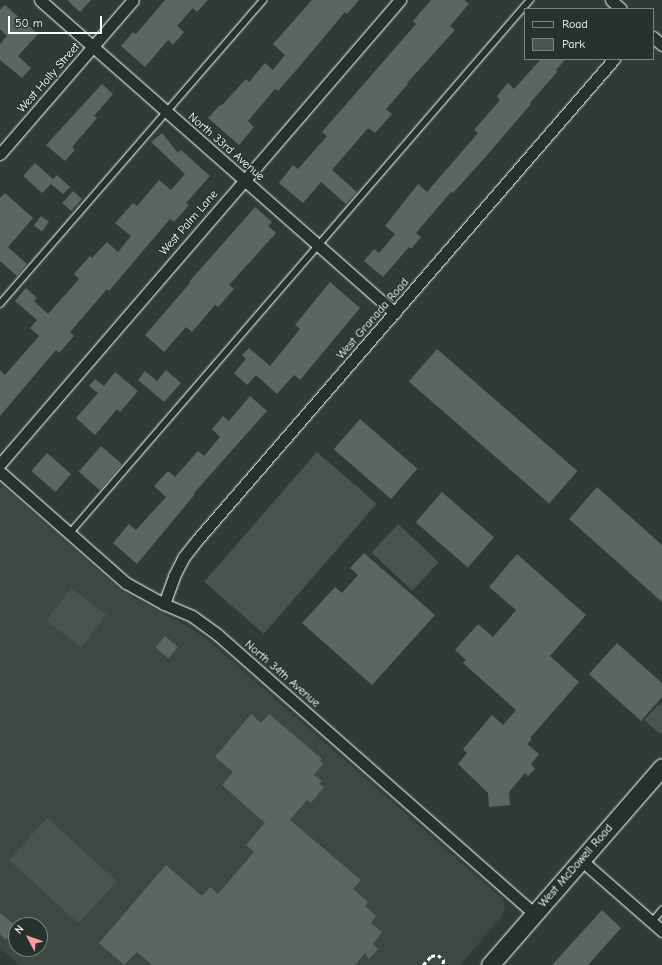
<!DOCTYPE html>
<html>
<head>
<meta charset="utf-8">
<style>
  body { margin:0 }
  #map { position:relative; width:662px; height:965px; overflow:hidden; background:#2f3b35; font-family:"Comic Neue",sans-serif }
  div>[style] { position:absolute }
  [style*='--x'] { left:calc(var(--x)*1px); top:calc(var(--y)*1px); width:calc(var(--w)*1px); rotate:calc(var(--a)*1deg) }
  .built>* { inset:0; background:#3c4842 }
  .green>* { inset:0; background:#4a544f; transform-origin:0 0 }
  .building>* { inset:0; background:#5b6661; transform-origin:0 0 }
  .path>* { height:2.5px; margin-top:-1.25px; transform-origin:0; background:repeating-linear-gradient(90deg,#fff 0 4px,transparent 0 7px) }
  .roads { filter:drop-shadow(0 0 1px #fff) drop-shadow(0 0 1px #fff) }
  .service>* { height:5.5px; margin:-2.75px; padding:0 2.75px; transform-origin:2.75px; border-radius:2.75px; background:#26332d }
  .minor>* { height:11px; margin:-5.5px; padding:0 5.5px; transform-origin:5.5px; border-radius:5.5px; background:#26332d }
  .primary>* { height:17px; margin:-8.5px; padding:0 8.5px; transform-origin:8.5px; border-radius:8.5px; background:#26332d }
  span { translate:-50% -50%; white-space:nowrap; text-align:center; line-height:1.15; -webkit-text-stroke:3px #26332d; paint-order:stroke }
  .street-label { font-size:12px; color:#fff }
  .legend { position:absolute; left:524px; top:8px; width:130px; height:52px; box-sizing:border-box; background:#26332d; border:1px solid #7d8581; margin:0; padding:5px 7px; list-style:none; font-size:12px; color:#fff }
  .legend li { display:flex; align-items:center; gap:8px; height:20px }
  .legend b { width:20px; border:1px solid #7d8581 }
  .north { position:absolute; left:8px; top:917px; width:40px; height:40px; box-sizing:border-box; background:#26332d; border:1px solid #7d8581; border-radius:50%; rotate:311deg; font-size:11px; font-weight:700; line-height:16px; text-align:center; color:#fff }
  .north::after { content:''; display:block; margin:auto; width:14px; height:18px; background:#ff9aa2; clip-path:polygon(50% 0,100% 100%,50% 72%,0 100%) }
  .scale { position:absolute; left:8px; top:16px; width:94px; height:18px; box-sizing:border-box; border:2px solid #fff; border-top:0; padding-left:5px; font-size:12px; line-height:14px; white-space:nowrap; color:#fff; -webkit-text-stroke:3px #26332d; paint-order:stroke }
</style>
</head>
<body>
<div id="map">
  <div class="built">
    <div style="clip-path:polygon(evenodd,0 487px,5px 488px,123px 592px,191px 628px,207px 639px,496px 893px,503px 899px,505px 908px,502px 916px,460px 965px,19px 965px,0 948px,0 487px,16px 925px,40px 925px,40px 949px,16px 949px,16px 925px)"></div>
  </div>
  <div class="green">
    <div style="left:317px;top:452px;width:79px;height:172px;rotate:41deg"></div>
    <div style="left:398px;top:524px;width:56px;height:39px;rotate:43deg"></div>
    <div style="left:71px;top:588px;width:44px;height:41px;rotate:37deg"></div>
    <div style="clip-path:polygon(662px 704px,662px 732px,660px 734px,644px 720px,657px 706px)"></div>
    <div style="left:47px;top:818px;width:94px;height:57px;rotate:42deg"></div>
  </div>
  <div class="building">
    <div style="clip-path:polygon(67px 0,91px 0,80px 12px)"></div>
    <div style="clip-path:polygon(165px 0,208px 0,197px 12px,193px 8px,177px 26px,184px 32px,173px 45px,168px 40px,145px 67px,121px 46px,133px 32px,136px 34px)"></div>
    <div style="clip-path:polygon(312px 0,359px 0,347px 14px,345px 12px,299px 67px,278px 91px,275px 89px,248px 121px,254px 127px,239px 145px,208px 118px,220px 105px,221px 106px,246px 79px,249px 82px,265px 63px,273px 70px,285px 55px,273px 44px)"></div>
    <div style="clip-path:polygon(431px 0,464px 0,469px 4px,450px 26px,455px 30px,407px 83px,408px 84px,386px 109px,392px 114px,375px 133px,368px 128px,332px 170px,357px 192px,346px 204px,321px 182px,303px 203px,279px 183px,293px 165px,298px 169px,327px 136px,322px 132px,416px 24px,413px 21px)"></div>
    <div style="clip-path:polygon(5px 5px,38px 34px,18px 56px,31px 68px,22px 78px,0 60px,0 44px,7px 36px,0 29px,0 10px)"></div>
    <div style="clip-path:polygon(541px 59px,566px 59px,556px 70px,557px 72px,530px 103px,531px 104px,489px 153px,453px 193px,451px 192px,416px 233px,421px 237px,411px 249px,409px 247px,383px 277px,364px 261px,374px 249px,379px 253px,395px 234px,385px 226px,418px 184px,427px 192px,478px 133px,474px 130px,500px 100px,497px 96px,508px 83px,514px 89px)"></div>
    <div style="clip-path:polygon(102px 84px,113px 94px,94px 116px,97px 118px,72px 147px,75px 150px,65px 161px,46px 145px)"></div>
    <div style="clip-path:polygon(162px 133px,178px 153px,181px 150px,210px 176px,186px 203px,189px 205px,174px 222px,170px 219px,109px 291px,107px 289px,70px 332px,74px 336px,59px 353px,56px 350px,0 416px,0 370px,5px 375px,39px 336px,30px 328px,37px 320px,15px 301px,26px 288px,37px 298px,34px 301px,48px 314px,79px 279px,74px 274px,90px 256px,92px 258px,107px 242px,118px 252px,131px 236px,115px 223px,133px 203px,137px 206px,159px 180px,171px 190px,185px 174px,151px 142px)"></div>
    <div style="clip-path:polygon(35px 163px,53px 179px,57px 175px,70px 187px,63px 194px,51px 184px,42px 193px,23px 176px)"></div>
    <div style="left:73px;top:191px;width:12px;height:16px;rotate:42deg"></div>
    <div style="clip-path:polygon(5px 193px,33px 218px,8px 247px,27px 264px,17px 276px,0 261px,0 198px)"></div>
    <div style="clip-path:polygon(255px 207px,272px 222px,268px 226px,276px 233px,229px 285px,234px 289px,218px 307px,215px 305px,192px 332px,186px 327px,164px 352px,145px 335px,190px 283px,189px 282px)"></div>
    <div style="left:41px;top:216px;width:10px;height:12px;rotate:37deg"></div>
    <div style="clip-path:polygon(330px 282px,360px 308px,300px 380px,294px 375px,277px 394px,256px 375px,247px 385px,234px 373px,246px 359px,242px 355px,249px 348px,270px 366px,300px 329px,295px 325px)"></div>
    <div style="left:437px;top:349px;width:186px;height:43px;rotate:41deg"></div>
    <div style="clip-path:polygon(166px 370px,181px 383px,164px 402px,138px 380px,145px 371px,157px 381px)"></div>
    <div style="clip-path:polygon(115px 372px,138px 391px,120px 412px,117px 409px,95px 435px,76px 418px,98px 393px,89px 386px,95px 379px,104px 386px)"></div>
    <div style="clip-path:polygon(250px 396px,267px 411px,194px 493px,195px 494px,137px 564px,113px 543px,129px 524px,136px 530px,166px 497px,154px 486px,168px 471px,175px 477px,198px 451px,204px 456px,220px 437px,212px 429px,223px 416px,229px 421px)"></div>
    <div style="left:360px;top:419px;width:76px;height:40px;rotate:41deg"></div>
    <div style="left:101px;top:446px;width:28px;height:34px;rotate:41deg"></div>
    <div style="left:47px;top:453px;width:32px;height:24px;rotate:41deg"></div>
    <div style="clip-path:polygon(597px 487px,662px 545px,662px 602px,569px 519px)"></div>
    <div style="left:442px;top:492px;width:69px;height:40px;rotate:41deg"></div>
    <div style="clip-path:polygon(364px 553px,435px 615px,372px 685px,302px 623px,335px 587px,342px 593px,358px 575px,350px 568px)"></div>
    <div style="clip-path:polygon(517px 554px,586px 615px,550px 656px,579px 682px,530px 738px,532px 739px,527px 744px,539px 754px,531px 764px,535px 769px,528px 776px,525px 773px,509px 792px,510px 805px,489px 807px,488px 793px,458px 764px,467px 753px,463px 749px,492px 715px,503px 725px,516px 710px,463px 663px,466px 660px,455px 650px,478px 624px,493px 637px,516px 610px,489px 587px)"></div>
    <div style="left:165px;top:636px;width:17px;height:15px;rotate:40deg"></div>
    <div style="clip-path:polygon(617px 643px,662px 683px,662px 697px,641px 721px,589px 674px)"></div>
    <div style="clip-path:polygon(251px 714px,261px 723px,269px 714px,322px 759px,320px 761px,323px 764px,314px 775px,322px 781px,319px 784px,324px 787px,311px 803px,307px 800px,290px 820px,361px 880px,353px 889px,368px 902px,365px 906px,376px 916px,371px 923px,382px 932px,373px 944px,378px 949px,369px 959px,365px 953px,355px 965px,152px 965px,137px 952px,124px 965px,99px 943px,166px 865px,202px 896px,210px 887px,218px 894px,254px 852px,246px 845px,265px 823px,222px 785px,233px 772px,215px 757px)"></div>
    <div style="clip-path:polygon(602px 910px,621px 928px,588px 965px,552px 965px)"></div>
    <div style="clip-path:polygon(0 913px,16px 926px,6px 940px,0 934px)"></div>
  </div>
  <div class="path">
    <div style="--x:423;--y:965;--w:12;--a:-48"></div>
    <div style="--x:431;--y:956;--w:7;--a:-8"></div>
    <div style="--x:438;--y:955;--w:8;--a:40"></div>
    <div style="--x:444;--y:960;--w:5;--a:101"></div>
  </div>
  <div class="roads">
    <div class="service">
      <div style="--x:0;--y:304;--w:402;--a:-49.1"></div>
      <div style="--x:70;--y:533;--w:704;--a:-49.2"></div>
      <div style="--x:652;--y:922;--w:16;--a:-50"></div>
    </div>
    <div class="minor">
      <div style="--x:40;--y:0;--w:473;--a:41.4"></div>
      <div style="--x:611;--y:0;--w:13;--a:42"></div>
      <div style="--x:653;--y:37;--w:12;--a:42"></div>
      <div style="--x:0;--y:154;--w:203;--a:-49.2"></div>
      <div style="--x:0;--y:464;--w:613;--a:-49.24"></div>
      <div style="--x:0;--y:472;--w:168;--a:41.4"></div>
      <div style="--x:126;--y:583;--w:43;--a:28.9"></div>
      <div style="--x:164;--y:604;--w:30;--a:23"></div>
      <div style="--x:192;--y:616;--w:32;--a:36"></div>
      <div style="--x:218;--y:635;--w:422;--a:41.4"></div>
      <div style="--x:164;--y:604;--w:30;--a:-70"></div>
      <div style="--x:174;--y:576;--w:20;--a:-63"></div>
      <div style="--x:183;--y:558;--w:24;--a:-52"></div>
      <div style="--x:198;--y:539;--w:635;--a:-49.09"></div>
      <div style="--x:581;--y:860;--w:108;--a:41.2"></div>
    </div>
    <div class="primary">
      <div style="--x:490;--y:965;--w:262;--a:-49"></div>
    </div>
  </div>
  <div class="street-label">
    <span style="left:49px;top:78px;rotate:-49deg">West Holly Street</span>
    <span style="left:226px;top:147px;rotate:41deg">North 33rd Avenue</span>
    <span style="left:189px;top:223px;rotate:-49deg">West Palm Lane</span>
    <span style="left:373px;top:319px;rotate:-49deg">West Granada Road</span>
    <span style="left:282px;top:674px;rotate:41deg">North 34th Avenue</span>
    <span style="left:576px;top:866px;rotate:-49deg">West McDowell Road</span>
  </div>
  <ul class="legend">
  <li><b style="height:5px;background:#26332d"></b>Road</li>
  <li><b style="height:11px;background:#4a544f"></b>Park</li>
  </ul>
  <div class="north">N</div>
  <div class="scale">50 m</div>
</div>
</body>
</html>
